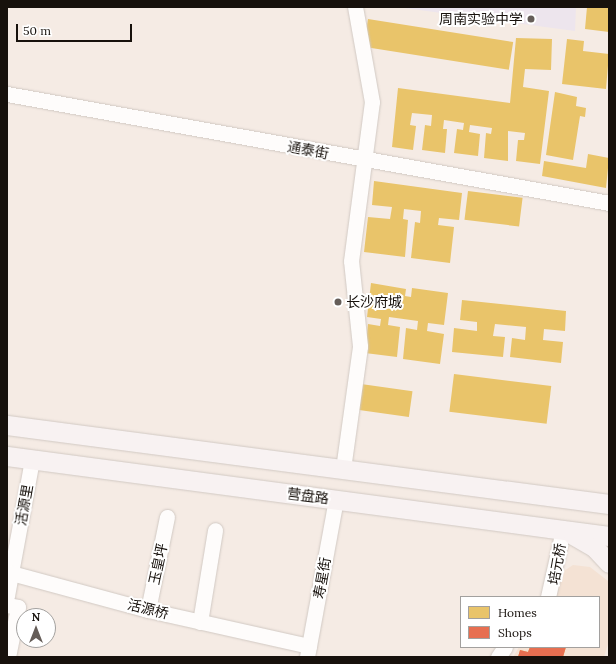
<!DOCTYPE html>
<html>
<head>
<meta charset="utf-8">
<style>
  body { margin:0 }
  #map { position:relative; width:616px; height:664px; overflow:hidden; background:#f5ebe4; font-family:Lora,"Noto Sans SC",serif }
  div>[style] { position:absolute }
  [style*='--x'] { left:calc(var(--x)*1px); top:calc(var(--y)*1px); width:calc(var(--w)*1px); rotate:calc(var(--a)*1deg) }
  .built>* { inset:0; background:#f4e2d4 }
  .education>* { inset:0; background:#ede5ed }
  .homes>* { inset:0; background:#e9c46a; transform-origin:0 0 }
  .shops>* { inset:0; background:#e76f51 }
  .roads { filter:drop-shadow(0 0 1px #d1c9c3) drop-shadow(0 0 1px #d1c9c3) }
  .minor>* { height:15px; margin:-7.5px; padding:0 7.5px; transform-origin:7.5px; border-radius:7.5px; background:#fefcfb }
  .major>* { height:19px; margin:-9.5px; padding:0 9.5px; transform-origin:9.5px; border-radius:9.5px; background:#f8f2f2 }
  .dots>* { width:11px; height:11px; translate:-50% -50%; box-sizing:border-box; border:2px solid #fff; border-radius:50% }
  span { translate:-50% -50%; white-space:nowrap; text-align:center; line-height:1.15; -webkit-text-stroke:4px #fff; paint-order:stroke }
  .poi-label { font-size:14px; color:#17110c }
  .right { translate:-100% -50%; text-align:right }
  .left { translate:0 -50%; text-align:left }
  .street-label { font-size:14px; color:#17110c }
  .frame { position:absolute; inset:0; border:8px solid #17110c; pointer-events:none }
  .legend { position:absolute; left:460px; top:596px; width:140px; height:52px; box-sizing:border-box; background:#fff; border:1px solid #a2a09e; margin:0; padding:5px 7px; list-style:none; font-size:12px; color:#17110c }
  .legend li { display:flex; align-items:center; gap:8px; height:20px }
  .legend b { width:20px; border:1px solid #a2a09e }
  .north { position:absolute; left:16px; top:608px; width:40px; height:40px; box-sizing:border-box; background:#fff; border:1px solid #a2a09e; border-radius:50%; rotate:0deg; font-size:11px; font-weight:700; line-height:16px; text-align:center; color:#17110c }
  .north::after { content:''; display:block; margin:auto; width:14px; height:18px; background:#655d58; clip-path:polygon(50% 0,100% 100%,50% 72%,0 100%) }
  .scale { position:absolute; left:16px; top:24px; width:116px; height:18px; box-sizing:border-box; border:2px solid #17110c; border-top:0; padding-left:5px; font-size:12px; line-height:14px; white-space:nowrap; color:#17110c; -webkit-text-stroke:3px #fff; paint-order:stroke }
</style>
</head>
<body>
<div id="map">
  <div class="built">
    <div style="clip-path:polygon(573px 565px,590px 567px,608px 581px,609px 641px,604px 657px,513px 657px,519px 647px,599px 647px,599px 597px,555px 597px,564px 571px)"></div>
  </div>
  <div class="education">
    <div style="clip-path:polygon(397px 7px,576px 7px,575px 31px)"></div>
  </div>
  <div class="homes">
    <div style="clip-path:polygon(587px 7px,609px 7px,609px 32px,585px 29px)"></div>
    <div style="left:368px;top:19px;width:147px;height:28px;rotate:9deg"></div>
    <div style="clip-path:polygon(516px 38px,552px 39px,551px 70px,525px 69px,523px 87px,549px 91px,540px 164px,516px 161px,518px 140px,524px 140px,525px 133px,508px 131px,508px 161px,484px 158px,486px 133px,491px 134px,492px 128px,470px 125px,469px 132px,480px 134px,478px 156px,454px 153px,457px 129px,463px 130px,464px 123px,444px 120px,443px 129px,447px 129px,445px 153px,422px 150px,425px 125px,431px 126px,432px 115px,412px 113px,410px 125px,416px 126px,413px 150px,392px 147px,398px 88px,510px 103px)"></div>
    <div style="clip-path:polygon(567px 39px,584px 41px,583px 51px,609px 54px,606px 89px,562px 84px)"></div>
    <div style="clip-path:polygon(555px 92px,577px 97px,576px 106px,586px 108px,585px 117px,580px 116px,573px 160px,546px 155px)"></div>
    <div style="clip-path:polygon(588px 154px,609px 158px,606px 188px,542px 176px,544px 161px,586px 168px)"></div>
    <div style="clip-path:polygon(374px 181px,462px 193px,459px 220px,439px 218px,438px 225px,454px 227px,450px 263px,411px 258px,415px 222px,420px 223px,421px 211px,404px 209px,403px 219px,408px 220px,405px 257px,364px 252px,368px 217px,390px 219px,392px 207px,372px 205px)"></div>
    <div style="left:468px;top:191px;width:55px;height:29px;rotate:7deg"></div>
    <div style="clip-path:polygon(371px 283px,406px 289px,405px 296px,411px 297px,412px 288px,448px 293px,444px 325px,428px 323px,427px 331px,444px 334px,440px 364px,403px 359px,406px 328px,417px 330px,418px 321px,389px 317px,388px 325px,400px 327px,397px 357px,365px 353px,368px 324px,380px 326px,381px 319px,367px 317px)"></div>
    <div style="clip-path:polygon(462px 300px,566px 311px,565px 331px,544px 329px,543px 340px,563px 342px,561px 363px,510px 357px,512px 338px,525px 340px,526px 327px,495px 324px,493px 336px,505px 337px,503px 357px,452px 352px,454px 328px,477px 331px,477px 322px,460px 320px)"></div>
    <div style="left:454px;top:374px;width:98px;height:38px;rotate:7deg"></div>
    <div style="left:361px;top:384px;width:52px;height:26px;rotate:8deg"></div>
    <div style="clip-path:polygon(530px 647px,566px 647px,563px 657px,518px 657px,520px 650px,528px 652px)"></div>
  </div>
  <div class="shops">
    <div style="clip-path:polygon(530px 647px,566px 647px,563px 657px,518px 657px,520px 650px,528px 652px)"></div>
  </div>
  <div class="roads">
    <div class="minor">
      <div style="--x:7;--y:94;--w:612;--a:10.26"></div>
      <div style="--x:343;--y:469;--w:124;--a:-82.1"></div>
      <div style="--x:360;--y:346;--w:85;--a:-96"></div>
      <div style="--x:351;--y:261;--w:160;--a:-82.5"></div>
      <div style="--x:372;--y:102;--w:97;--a:-100.1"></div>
      <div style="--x:11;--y:573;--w:115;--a:-79.5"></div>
      <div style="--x:7;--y:596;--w:23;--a:-80"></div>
      <div style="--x:11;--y:573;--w:142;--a:15.1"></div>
      <div style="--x:148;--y:610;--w:165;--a:12.6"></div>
      <div style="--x:548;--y:597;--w:69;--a:-77.4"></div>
      <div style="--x:7;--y:605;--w:11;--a:10"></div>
      <div style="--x:18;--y:607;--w:51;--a:101.3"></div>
      <div style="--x:148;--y:610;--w:95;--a:-78.5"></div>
      <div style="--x:200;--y:622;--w:93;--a:-80.7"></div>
      <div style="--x:307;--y:657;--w:161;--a:-79.6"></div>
      <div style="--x:498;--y:657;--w:12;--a:-55"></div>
    </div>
    <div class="major">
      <div style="--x:7;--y:425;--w:607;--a:7.48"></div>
      <div style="--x:7;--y:456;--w:607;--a:7.57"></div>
      <div style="--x:573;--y:535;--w:24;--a:30"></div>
      <div style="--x:594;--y:547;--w:22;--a:47"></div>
    </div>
  </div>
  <div class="dots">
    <div style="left:531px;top:19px;background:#655d58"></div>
    <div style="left:338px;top:302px;background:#655d58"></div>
  </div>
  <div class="poi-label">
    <span class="right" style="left:523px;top:19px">周南实验中学</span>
    <span class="left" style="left:346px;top:302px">长沙府城</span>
  </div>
  <div class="street-label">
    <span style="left:308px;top:150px;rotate:11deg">通泰街</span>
    <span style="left:308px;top:496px;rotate:7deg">营盘路</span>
    <span style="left:24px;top:505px;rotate:-80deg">活源里</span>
    <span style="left:158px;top:564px;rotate:-78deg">玉皇坪</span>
    <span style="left:557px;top:564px;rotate:-80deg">培元桥</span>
    <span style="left:322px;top:578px;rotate:-80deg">寿星街</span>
    <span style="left:148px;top:609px;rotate:14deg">活源桥</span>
  </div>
  <div class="frame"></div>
  <ul class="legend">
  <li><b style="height:11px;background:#e9c46a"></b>Homes</li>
  <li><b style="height:11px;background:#e76f51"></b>Shops</li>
  </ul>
  <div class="north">N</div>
  <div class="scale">50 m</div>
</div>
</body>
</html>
